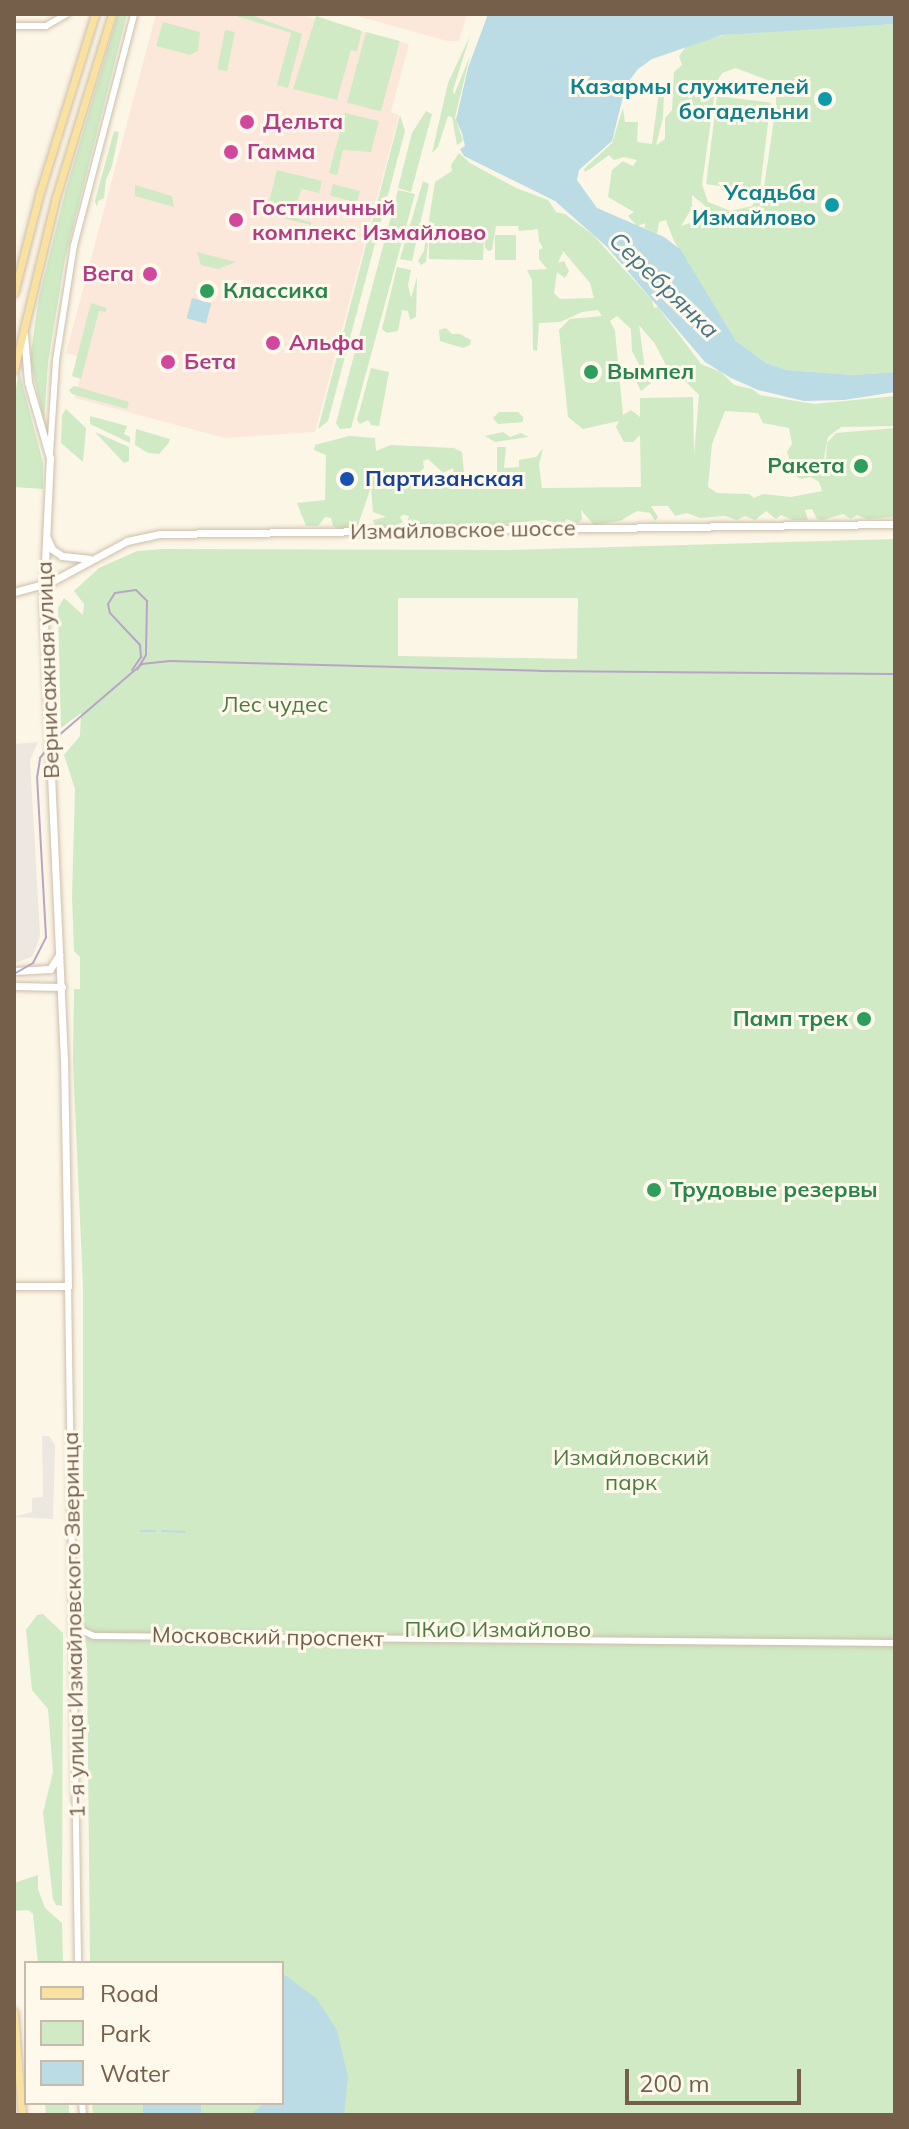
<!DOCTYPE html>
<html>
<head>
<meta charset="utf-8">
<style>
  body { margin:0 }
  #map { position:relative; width:909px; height:2129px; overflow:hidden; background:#fcf6e6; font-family:Mulish,sans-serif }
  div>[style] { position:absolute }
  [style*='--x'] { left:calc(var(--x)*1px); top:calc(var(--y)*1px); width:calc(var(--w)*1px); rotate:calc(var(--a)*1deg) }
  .commercial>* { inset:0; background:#fce8da }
  .industrial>* { inset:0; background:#ece7e0 }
  .green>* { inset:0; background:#cfeac4; transform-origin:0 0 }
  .water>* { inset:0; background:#bbdbe5; transform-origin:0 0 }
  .stream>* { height:2px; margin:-1px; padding:0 1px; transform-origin:1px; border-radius:1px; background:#bbdbe5 }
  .roads { filter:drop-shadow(0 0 2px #cebeac) drop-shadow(0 0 2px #cebeac) }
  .tertiary>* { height:6px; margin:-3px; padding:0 3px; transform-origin:3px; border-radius:3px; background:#fff }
  .secondary>* { height:7px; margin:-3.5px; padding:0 3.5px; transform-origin:3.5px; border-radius:3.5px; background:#fff }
  .primary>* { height:7px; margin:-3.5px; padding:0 3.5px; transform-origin:3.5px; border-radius:3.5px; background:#f9e2a0 }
  .tram>* { height:2px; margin:-1px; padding:0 1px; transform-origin:1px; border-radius:1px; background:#baa4c6 }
  .dots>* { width:22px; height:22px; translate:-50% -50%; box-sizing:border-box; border:4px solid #fff9ec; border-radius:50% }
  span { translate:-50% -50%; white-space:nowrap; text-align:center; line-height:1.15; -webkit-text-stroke:6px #fff9ec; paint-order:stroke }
  .culture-label { font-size:22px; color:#0d838f; font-weight:700 }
  .right { translate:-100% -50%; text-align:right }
  .hotel-label { font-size:22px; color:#b23c85; font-weight:700 }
  .left { translate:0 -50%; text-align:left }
  .leisure-label { font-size:22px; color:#27864d; font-weight:700 }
  .transit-label { font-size:22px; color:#164399; font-weight:700 }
  .street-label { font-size:22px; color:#755f4b }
  .park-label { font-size:22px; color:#4d7a43 }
  .water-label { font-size:24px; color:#457588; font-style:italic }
  .frame { position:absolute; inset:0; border:16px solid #755f4b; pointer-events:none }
  .legend { position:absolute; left:24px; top:1961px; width:260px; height:144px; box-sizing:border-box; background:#fff9ec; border:2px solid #c8bbac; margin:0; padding:10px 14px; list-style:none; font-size:24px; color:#755f4b }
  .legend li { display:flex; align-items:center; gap:16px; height:40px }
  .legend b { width:40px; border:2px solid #c8bbac }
  .scale { position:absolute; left:625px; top:2069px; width:176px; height:36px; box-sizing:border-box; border:4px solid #755f4b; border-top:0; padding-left:10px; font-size:24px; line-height:28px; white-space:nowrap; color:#755f4b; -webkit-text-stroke:6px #fff9ec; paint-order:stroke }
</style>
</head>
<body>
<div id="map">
  <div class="commercial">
    <div style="clip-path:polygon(156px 14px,297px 14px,409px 44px,391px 112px,399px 115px,315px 432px,225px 438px,75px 398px,85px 358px,66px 353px)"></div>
    <div style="clip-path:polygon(350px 14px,467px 14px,459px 41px,447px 41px)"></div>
  </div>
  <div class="industrial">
    <div style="clip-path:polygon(38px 742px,30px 760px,40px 936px,33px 956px,14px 964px,14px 744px)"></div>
    <div style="clip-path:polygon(42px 1436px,49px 1436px,55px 1445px,53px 1519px,14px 1517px,32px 1512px,32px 1498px,43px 1497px)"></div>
  </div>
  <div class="green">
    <div style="clip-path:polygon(118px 14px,127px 14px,65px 259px,48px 362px,44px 421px,30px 359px,39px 297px,66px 189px)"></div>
    <div style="clip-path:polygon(230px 14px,248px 14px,302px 34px,288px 88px,277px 85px,291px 33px)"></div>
    <div style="clip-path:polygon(316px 16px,362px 31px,357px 51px,351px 50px,337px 100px,293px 89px)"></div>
    <div style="clip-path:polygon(163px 22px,200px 32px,198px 51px,190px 55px,156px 46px)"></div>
    <div style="clip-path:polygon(evenodd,895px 24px,895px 372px,853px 375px,786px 370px,766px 363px,736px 341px,674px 241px,666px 220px,659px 222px,657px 234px,644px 228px,646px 223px,637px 226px,628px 216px,634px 212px,608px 197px,612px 170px,623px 161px,633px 166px,637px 160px,624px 157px,614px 160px,609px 155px,590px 169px,585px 172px,584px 169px,612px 143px,623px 108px,625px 122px,638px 122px,637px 142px,652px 144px,660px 84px,664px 93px,663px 118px,656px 145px,665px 139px,665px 118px,672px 110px,674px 72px,682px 65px,679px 56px,688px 44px,732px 33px,895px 24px,736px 68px,770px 81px,776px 95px,776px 106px,764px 187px,752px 206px,731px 211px,708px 202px,702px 184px,716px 83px,722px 73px,736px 68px,895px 24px,692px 195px,722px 220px,723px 223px,705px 218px,681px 226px,692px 208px,692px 195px)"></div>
    <div style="left:225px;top:30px;width:10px;height:40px;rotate:11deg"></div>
    <div style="left:366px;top:32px;width:35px;height:73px;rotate:15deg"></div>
    <div style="clip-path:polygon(470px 36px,453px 90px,454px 95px,470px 56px,455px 117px,463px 141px,457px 145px,452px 117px,448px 116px,438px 147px,432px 153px,448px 83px)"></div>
    <div style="left:717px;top:96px;width:54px;height:89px;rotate:7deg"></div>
    <div style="clip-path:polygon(426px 111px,432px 114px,411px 192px,398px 188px,412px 133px)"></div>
    <div style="clip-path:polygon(345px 113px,379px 121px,371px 152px,343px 150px,337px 175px,329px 173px)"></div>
    <div style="clip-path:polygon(400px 115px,405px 131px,328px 421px,318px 429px)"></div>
    <div style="clip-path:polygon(114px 131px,119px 132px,112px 166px,106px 180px,104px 198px,98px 201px,97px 207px,95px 201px)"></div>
    <div style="clip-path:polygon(evenodd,459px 153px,470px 163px,516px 188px,548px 200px,556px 212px,565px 214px,593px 235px,652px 300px,654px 308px,658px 307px,701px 364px,721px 372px,734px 385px,752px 389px,760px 395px,814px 404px,895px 396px,895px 426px,841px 427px,828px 437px,824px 457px,826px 460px,827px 443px,836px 433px,895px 428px,895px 517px,867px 519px,857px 515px,851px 519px,843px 514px,823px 520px,817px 519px,812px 509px,805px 510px,808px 520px,793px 520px,781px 515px,776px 519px,766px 511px,755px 520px,745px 516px,737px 520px,725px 516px,700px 518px,687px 513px,675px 516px,668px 506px,651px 506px,658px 517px,655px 521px,650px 513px,637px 511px,620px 521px,594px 525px,581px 510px,582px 519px,578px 523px,567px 519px,562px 524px,545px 520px,476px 526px,474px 522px,470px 525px,433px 527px,429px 523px,415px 528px,407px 523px,409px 516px,403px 515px,400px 517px,403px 522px,391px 527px,375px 525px,373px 520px,386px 517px,373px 512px,371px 487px,358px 525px,340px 529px,333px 526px,331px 518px,325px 517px,318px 526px,306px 526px,297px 503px,325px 500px,326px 455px,314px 450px,315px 445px,349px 436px,375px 438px,376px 451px,391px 445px,454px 448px,462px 452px,465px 483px,470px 485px,497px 483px,497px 447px,506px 447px,504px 468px,519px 467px,519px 460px,536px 457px,543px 448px,539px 465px,542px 488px,641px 487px,640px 435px,633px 442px,624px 442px,616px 427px,619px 421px,583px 429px,568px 417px,559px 330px,570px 319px,602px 316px,598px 310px,582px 312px,560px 322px,539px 323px,537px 351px,533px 350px,532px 280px,527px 270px,547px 269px,539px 259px,539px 250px,543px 248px,539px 241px,538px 229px,519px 231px,518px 226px,496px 226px,492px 250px,488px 251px,485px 247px,484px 236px,483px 260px,429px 259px,429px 235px,426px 262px,421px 265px,418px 261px,424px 251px,435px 182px,452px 171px,451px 165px,459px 153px,563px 251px,590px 283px,594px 298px,560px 299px,554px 293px,557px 272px,565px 278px,569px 271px,564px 261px,558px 263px,563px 251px,459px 153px,617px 316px,631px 329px,632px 351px,640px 366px,635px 379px,641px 391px,651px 383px,645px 369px,639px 325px,655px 344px,671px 375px,683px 379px,699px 395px,694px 455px,693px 397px,640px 398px,640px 417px,631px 410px,623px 415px,615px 331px,610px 321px,617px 316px,459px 153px,725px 411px,758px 413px,763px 423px,789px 428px,792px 444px,787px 452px,789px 457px,784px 470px,801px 479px,811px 477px,819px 482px,822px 491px,791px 497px,763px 494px,754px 498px,749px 494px,717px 493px,708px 487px,712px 444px,725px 411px,459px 153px,428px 459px,443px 473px,453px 468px,455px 483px,451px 484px,443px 475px,432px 483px,418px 480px,415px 476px,424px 468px,423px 461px,428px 459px)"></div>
    <div style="clip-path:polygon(277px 170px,322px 181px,319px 193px,302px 189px,293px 211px,292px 217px,311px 222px,311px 225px,266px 214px)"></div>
    <div style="clip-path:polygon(423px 181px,429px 184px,412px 261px,400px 259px)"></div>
    <div style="left:333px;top:184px;width:28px;height:12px;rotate:15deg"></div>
    <div style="clip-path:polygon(135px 185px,172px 196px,174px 207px,135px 196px)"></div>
    <div style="clip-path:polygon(398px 190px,415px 194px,351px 428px,340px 429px,336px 423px)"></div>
    <div style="left:495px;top:235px;width:21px;height:25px"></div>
    <div style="clip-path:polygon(197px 252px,236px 262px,218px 269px,201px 265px)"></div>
    <div style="clip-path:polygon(397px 267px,411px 270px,408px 285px,411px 298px,417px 277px,416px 317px,410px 320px,408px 311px,402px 310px,398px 331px,387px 333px,382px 329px)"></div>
    <div style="clip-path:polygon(91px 303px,107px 308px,105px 312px,99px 311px,81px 379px,72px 376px)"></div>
    <div style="clip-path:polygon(446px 328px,452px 334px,460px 334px,471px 340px,470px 345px,463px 348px,440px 341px,439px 330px)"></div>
    <div style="clip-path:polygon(371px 368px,389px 372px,379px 426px,371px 425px,368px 420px,360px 424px,357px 420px)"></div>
    <div style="clip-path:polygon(19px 371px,43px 463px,43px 489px,14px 487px,14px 400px)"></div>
    <div style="clip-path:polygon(74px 386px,129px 402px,127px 409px,72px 394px,69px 390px)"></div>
    <div style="clip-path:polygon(66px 409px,86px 428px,83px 462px,61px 443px,62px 415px)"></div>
    <div style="clip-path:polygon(499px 412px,518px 412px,523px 417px,523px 422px,498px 424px,493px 418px)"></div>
    <div style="clip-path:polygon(90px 416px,127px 426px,124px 434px,130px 437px,130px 443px,90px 424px)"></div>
    <div style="clip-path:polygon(136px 429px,170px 439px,168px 444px,159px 454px,148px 453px,135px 445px)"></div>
    <div style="clip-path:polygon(95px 432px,129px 447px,129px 461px,124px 463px)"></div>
    <div style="clip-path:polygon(503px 432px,510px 437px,521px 433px,529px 437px,495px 442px,485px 436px)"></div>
    <div style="clip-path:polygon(evenodd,895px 539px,895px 2115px,93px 2115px,92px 2103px,282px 2103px,282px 1963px,90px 1963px,87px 1650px,83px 1627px,83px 1286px,73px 1062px,74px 989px,80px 989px,80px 957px,74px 951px,72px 897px,75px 789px,64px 755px,80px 736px,81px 713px,61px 728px,58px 608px,64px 598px,83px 615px,84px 604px,74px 591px,99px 568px,137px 551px,163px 549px,509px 550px,895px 539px,398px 598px,578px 598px,577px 659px,398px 656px,398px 598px)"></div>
    <div style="clip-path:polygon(43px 1614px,63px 1633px,62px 1906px,56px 1905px,53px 1899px,43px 1813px,53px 1772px,48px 1709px,32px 1690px,26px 1630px,37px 1615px)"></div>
    <div style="clip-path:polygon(38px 1875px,38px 1889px,45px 1908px,62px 1923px,63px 1963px,38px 1963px,33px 1914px,28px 1910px,14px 1911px,14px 1883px)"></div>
    <div style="clip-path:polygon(45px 2103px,69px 2103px,69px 2115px,27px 2115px,46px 2114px)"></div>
  </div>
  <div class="water">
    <div style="clip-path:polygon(488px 14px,895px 14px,895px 24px,722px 35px,652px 59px,638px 69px,626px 85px,612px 141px,579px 170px,577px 180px,597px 208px,664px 237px,680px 249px,736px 341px,766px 363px,786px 370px,853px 375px,895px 372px,895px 392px,844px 400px,804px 401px,758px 390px,731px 378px,705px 362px,607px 247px,555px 201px,464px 156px,460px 149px,465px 146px,462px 133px,456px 120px,468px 68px)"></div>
    <div style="left:192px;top:298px;width:20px;height:21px;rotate:15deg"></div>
    <div style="clip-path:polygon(282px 1973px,316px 1998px,337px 2030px,348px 2077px,344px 2115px,251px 2115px,264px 2103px,282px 2103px)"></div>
    <div style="left:143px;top:2103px;width:58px;height:12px"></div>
  </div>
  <div class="stream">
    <div style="--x:141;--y:1531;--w:14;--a:0"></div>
    <div style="--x:162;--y:1531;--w:23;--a:2"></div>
  </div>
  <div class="roads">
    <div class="tertiary">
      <div style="--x:14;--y:26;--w:32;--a:0"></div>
      <div style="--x:46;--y:26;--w:24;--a:-30"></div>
      <div style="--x:50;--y:453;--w:93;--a:-86.3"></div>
      <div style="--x:56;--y:360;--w:116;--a:-81.1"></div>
      <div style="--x:74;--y:245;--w:239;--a:-75.4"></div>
      <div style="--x:68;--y:1286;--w:677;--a:89.15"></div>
      <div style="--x:74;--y:1627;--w:22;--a:24"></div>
      <div style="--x:94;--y:1636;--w:801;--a:0.5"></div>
      <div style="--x:82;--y:2103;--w:12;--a:85"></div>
    </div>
    <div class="secondary">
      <div style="--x:47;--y:538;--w:12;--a:66"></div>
      <div style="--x:52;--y:549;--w:12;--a:35"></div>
      <div style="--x:62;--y:556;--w:27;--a:6"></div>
      <div style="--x:14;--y:592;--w:38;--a:-15"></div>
      <div style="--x:51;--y:582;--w:86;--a:-28.3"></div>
      <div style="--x:127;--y:541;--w:34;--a:-12"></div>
      <div style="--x:160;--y:534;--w:735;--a:-0.78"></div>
      <div style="--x:14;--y:971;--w:36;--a:-3"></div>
      <div style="--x:50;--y:969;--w:17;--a:-57"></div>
      <div style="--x:14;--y:986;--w:48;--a:1.2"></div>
      <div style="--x:14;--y:1286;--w:54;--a:0"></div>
      <div style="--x:68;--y:1286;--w:225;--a:-91"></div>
      <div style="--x:64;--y:1061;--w:456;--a:-92.6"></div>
      <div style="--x:43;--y:605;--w:147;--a:-87.3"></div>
      <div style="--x:50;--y:458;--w:79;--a:-106.1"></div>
      <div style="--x:28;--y:382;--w:48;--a:-94.8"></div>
    </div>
    <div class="primary">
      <div style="--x:14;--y:293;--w:104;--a:-75.6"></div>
      <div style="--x:40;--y:192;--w:186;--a:-72.8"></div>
      <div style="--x:14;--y:370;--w:178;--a:-76.4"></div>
      <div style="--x:56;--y:197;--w:191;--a:-73"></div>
      <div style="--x:14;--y:2012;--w:103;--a:85.6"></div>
    </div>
  </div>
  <div class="tram">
    <div style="--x:132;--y:670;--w:16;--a:-55"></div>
    <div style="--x:141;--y:657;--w:12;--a:-95"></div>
    <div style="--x:140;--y:645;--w:44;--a:-133.2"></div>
    <div style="--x:110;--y:613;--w:9;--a:-103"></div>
    <div style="--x:108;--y:604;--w:13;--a:-58"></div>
    <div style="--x:115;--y:593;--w:21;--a:-8"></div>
    <div style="--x:136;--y:590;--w:16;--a:45"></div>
    <div style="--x:147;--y:601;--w:54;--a:91.1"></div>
    <div style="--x:146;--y:655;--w:17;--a:121"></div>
    <div style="--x:14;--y:974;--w:22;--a:-30"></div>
    <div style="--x:33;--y:963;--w:29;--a:-63"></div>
    <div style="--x:46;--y:937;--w:159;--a:-93.2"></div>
    <div style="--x:37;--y:778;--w:20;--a:-81"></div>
    <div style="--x:40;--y:758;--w:28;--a:-51"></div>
    <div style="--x:58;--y:736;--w:111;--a:-40.6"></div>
    <div style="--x:142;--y:664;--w:28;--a:-6"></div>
    <div style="--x:170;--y:661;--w:370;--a:1.5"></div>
    <div style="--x:540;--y:671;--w:355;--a:0.5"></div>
  </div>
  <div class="dots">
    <div style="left:825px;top:99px;background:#0f9aa8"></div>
    <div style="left:247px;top:122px;background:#d1479c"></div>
    <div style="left:231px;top:152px;background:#d1479c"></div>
    <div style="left:832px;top:205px;background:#0f9aa8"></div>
    <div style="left:236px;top:220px;background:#d1479c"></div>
    <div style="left:150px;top:274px;background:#d1479c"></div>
    <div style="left:207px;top:291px;background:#2e9e5b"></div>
    <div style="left:273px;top:343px;background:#d1479c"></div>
    <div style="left:168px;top:362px;background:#d1479c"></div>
    <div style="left:591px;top:372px;background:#2e9e5b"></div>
    <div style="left:861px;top:466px;background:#2e9e5b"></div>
    <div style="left:347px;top:479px;background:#1a4fb4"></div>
    <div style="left:864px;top:1019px;background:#2e9e5b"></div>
    <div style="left:654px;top:1190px;background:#2e9e5b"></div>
  </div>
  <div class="culture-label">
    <span class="right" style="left:809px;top:99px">Казармы служителей<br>богадельни</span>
    <span class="right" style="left:816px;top:205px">Усадьба<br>Измайлово</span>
  </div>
  <div class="hotel-label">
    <span class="left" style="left:263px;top:122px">Дельта</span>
    <span class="left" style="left:247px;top:152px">Гамма</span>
    <span class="left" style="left:252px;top:220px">Гостиничный<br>комплекс Измайлово</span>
    <span class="right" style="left:134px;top:274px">Вега</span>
    <span class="left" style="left:289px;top:343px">Альфа</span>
    <span class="left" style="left:184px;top:362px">Бета</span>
  </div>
  <div class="leisure-label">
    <span class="left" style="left:223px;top:291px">Классика</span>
    <span class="left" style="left:607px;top:372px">Вымпел</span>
    <span class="right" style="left:845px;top:466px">Ракета</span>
    <span class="right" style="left:848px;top:1019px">Памп трек</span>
    <span class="left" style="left:670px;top:1190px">Трудовые резервы</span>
  </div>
  <div class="transit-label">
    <span class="left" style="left:365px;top:479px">Партизанская</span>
  </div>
  <div class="street-label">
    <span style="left:463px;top:530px;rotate:-1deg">Измайловское шоссе</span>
    <span style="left:48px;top:670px;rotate:-92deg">Вернисажная улица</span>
    <span style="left:74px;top:1625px;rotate:-91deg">1-я улица Измайловского Зверинца</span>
    <span style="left:268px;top:1637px;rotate:1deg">Московский проспект</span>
  </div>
  <div class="park-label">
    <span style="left:275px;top:705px">Лес чудес</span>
    <span style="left:631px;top:1470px">Измайловский<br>парк</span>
    <span style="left:498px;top:1630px">ПКиО Измайлово</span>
  </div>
  <div class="water-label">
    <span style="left:664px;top:285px;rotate:44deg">Серебрянка</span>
  </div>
  <div class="frame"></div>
  <ul class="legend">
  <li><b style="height:10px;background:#f9e2a0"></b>Road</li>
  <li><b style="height:22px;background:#cfeac4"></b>Park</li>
  <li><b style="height:22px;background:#bbdbe5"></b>Water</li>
  </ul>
  <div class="scale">200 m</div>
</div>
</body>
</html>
